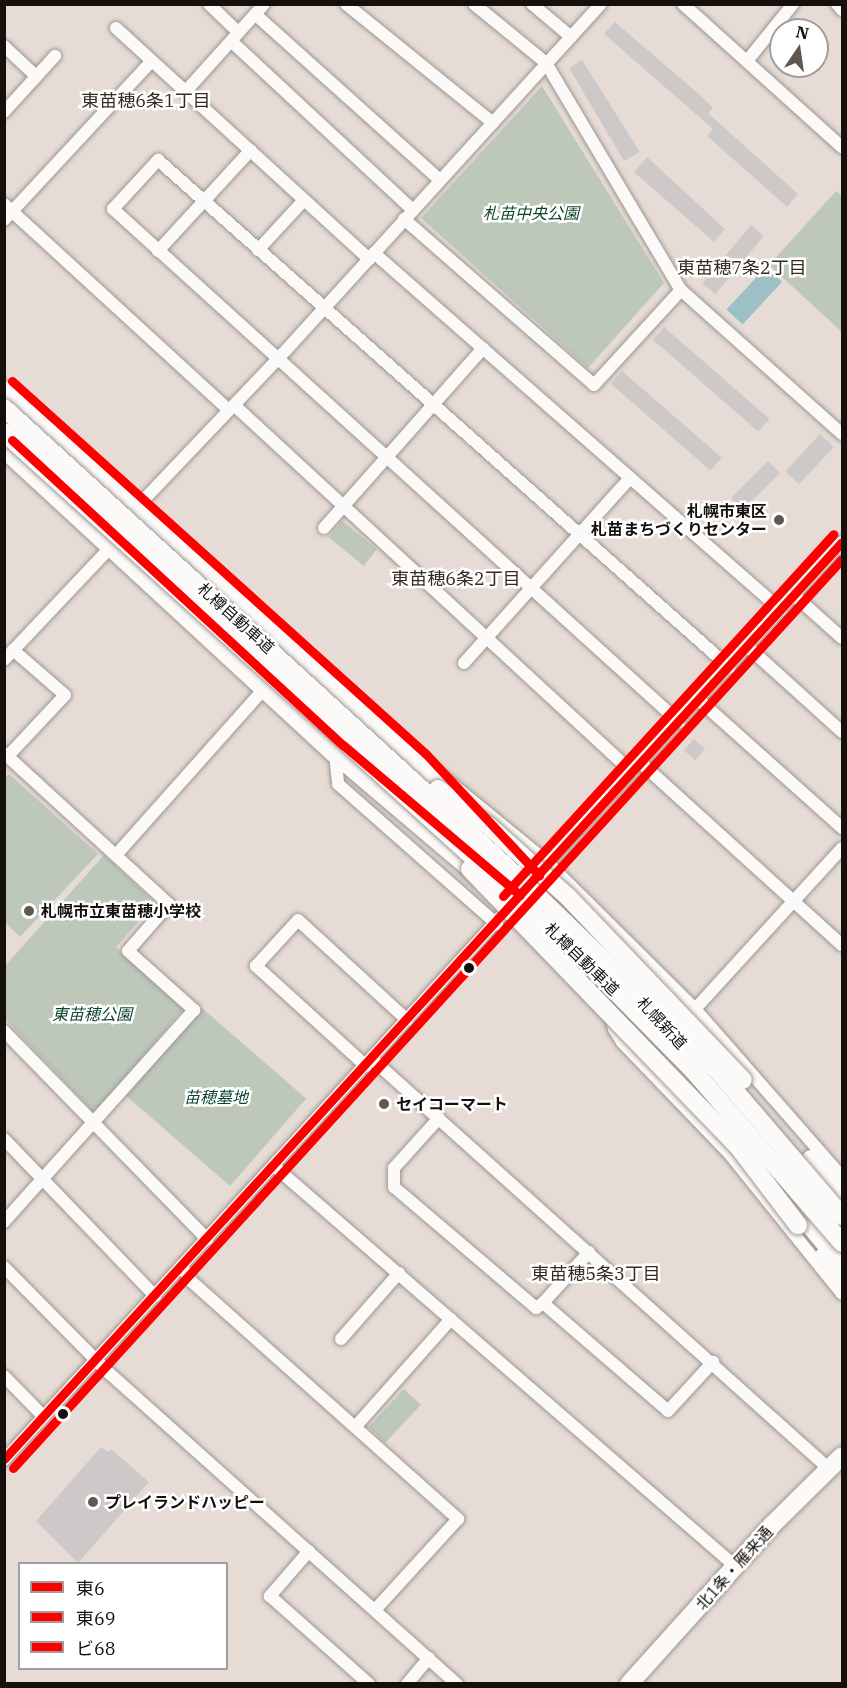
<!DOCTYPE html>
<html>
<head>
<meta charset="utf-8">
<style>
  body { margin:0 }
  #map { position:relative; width:847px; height:1688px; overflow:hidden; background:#e6dcd5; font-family:"IBM Plex Serif","Noto Sans JP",serif }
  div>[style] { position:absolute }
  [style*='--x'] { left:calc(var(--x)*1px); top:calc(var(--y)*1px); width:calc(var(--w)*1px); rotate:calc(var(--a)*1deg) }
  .green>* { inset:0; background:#bdc8bb; transform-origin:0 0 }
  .water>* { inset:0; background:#9cc0c6; transform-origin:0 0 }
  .building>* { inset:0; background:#cec9c9; transform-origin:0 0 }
  .roads { filter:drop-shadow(0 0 2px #9d9690) drop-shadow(0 0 2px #9d9690) }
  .minor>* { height:12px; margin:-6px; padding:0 6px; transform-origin:6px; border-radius:6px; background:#fbfaf9 }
  .highway>* { height:18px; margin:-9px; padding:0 9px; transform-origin:9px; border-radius:9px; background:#fbfaf9 }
  .bridges { filter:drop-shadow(0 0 2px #9d9690) drop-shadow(0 0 2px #9d9690) }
  .highway-bridge>* { height:18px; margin:-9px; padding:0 9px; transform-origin:9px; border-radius:9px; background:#fbfaf9 }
  .bus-1>* { height:9px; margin:-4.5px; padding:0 4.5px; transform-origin:4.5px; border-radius:4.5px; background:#f00 }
  .bus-2>* { height:9px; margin:-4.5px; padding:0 4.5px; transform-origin:4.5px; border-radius:4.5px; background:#f00 }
  .bus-3>* { height:9px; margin:-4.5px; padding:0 4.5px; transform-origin:4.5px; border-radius:4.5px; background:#f00 }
  .dots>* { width:16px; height:16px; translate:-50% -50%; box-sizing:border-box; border:3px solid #fff; border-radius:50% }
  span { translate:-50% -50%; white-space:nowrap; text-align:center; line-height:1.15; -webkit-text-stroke:5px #fff; paint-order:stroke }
  .park-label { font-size:16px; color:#0c462c; font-style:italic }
  .poi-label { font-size:16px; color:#15100c; font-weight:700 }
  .right { translate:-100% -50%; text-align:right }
  .left { translate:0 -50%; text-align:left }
  .street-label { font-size:16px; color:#15100c }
  .neighbourhood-label { font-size:18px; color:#362a21 }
  .frame { position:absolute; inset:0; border:6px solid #15100c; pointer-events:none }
  .legend { position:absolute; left:18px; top:1562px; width:210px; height:108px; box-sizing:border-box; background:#fff; border:2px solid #a19f9e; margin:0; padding:8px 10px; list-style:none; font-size:18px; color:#15100c }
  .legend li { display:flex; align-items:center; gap:12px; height:30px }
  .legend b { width:30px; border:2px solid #a19f9e }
  .north { position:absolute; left:769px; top:18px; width:60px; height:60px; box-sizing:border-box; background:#fff; border:2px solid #a19f9e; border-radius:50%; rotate:13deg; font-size:16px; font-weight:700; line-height:24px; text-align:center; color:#15100c }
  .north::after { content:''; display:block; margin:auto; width:21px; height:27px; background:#5e5752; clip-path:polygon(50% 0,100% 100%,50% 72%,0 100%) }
</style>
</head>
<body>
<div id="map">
  <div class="green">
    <div style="clip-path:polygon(542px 86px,664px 283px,588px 368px,421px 218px)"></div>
    <div style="clip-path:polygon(836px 191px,842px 196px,842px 332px,769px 265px)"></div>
    <div style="left:342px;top:521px;width:45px;height:21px;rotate:39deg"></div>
    <div style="clip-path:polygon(9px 774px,98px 854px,20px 937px,5px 922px,4px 779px)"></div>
    <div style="clip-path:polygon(104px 855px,155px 903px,116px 947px,183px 1009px,95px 1113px,5px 1019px,4px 967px)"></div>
    <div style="left:202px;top:1008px;width:138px;height:116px;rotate:41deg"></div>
    <div style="left:404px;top:1389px;width:23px;height:52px;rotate:43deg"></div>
  </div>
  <div class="water">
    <div style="left:766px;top:267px;width:22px;height:58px;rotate:43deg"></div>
  </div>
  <div class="building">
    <div style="clip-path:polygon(615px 22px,700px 95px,713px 108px,708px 113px,798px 194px,787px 207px,707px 136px,713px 129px,604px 34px)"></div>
    <div style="clip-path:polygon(582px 60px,640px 152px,624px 161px,569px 68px)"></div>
    <div style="clip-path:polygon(647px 157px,725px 229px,714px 242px,634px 172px)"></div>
    <div style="left:751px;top:225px;width:17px;height:76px;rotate:40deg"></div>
    <div style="left:664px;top:327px;width:140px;height:17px;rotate:41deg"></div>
    <div style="left:622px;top:371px;width:132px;height:17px;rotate:41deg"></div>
    <div style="left:820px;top:434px;width:19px;height:51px;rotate:43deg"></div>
    <div style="left:768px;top:461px;width:17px;height:52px;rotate:45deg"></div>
    <div style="left:694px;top:739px;width:15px;height:15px;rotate:42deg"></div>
    <div style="clip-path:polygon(101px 1447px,108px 1452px,111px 1449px,149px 1482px,78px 1563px,36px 1521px)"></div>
  </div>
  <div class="roads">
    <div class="minor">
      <div style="--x:209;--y:4;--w:40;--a:44"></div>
      <div style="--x:346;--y:4;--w:189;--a:39"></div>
      <div style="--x:474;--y:4;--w:93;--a:39.3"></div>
      <div style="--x:546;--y:63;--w:264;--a:59.3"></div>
      <div style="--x:681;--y:290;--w:216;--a:41.8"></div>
      <div style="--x:532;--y:4;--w:51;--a:40.2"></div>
      <div style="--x:683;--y:4;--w:214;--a:42"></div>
      <div style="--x:837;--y:4;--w:8;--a:50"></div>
      <div style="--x:256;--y:15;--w:247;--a:41.9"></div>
      <div style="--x:116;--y:28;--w:343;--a:42.4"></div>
      <div style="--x:231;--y:41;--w:248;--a:42.9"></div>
      <div style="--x:4;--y:46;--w:44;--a:43.2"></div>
      <div style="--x:747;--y:61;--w:73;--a:-51.1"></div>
      <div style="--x:186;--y:91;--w:117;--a:-48.1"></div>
      <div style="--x:4;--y:112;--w:76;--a:-47.7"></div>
      <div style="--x:4;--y:204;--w:305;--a:42.5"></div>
      <div style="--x:404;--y:219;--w:252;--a:41.1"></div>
      <div style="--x:594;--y:385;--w:129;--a:-47.5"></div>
      <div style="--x:4;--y:220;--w:217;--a:-47.1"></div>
      <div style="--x:258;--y:250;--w:68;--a:-47.4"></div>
      <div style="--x:158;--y:251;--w:137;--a:-47.4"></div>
      <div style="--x:374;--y:253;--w:541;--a:41.26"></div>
      <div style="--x:234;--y:405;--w:541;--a:42.68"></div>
      <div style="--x:135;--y:509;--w:206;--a:-46.4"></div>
      <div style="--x:277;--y:360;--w:481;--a:-47.7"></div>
      <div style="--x:324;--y:528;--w:240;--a:-48.5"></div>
      <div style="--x:794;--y:595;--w:64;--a:41.9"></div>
      <div style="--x:748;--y:647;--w:127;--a:42.1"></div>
      <div style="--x:4;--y:660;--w:153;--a:-46.6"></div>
      <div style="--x:464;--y:663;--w:249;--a:-48.1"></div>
      <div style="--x:699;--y:700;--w:192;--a:41.8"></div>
      <div style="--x:679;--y:722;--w:764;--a:-137.81"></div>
      <div style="--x:113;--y:209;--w:67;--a:-47.4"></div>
      <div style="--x:158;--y:160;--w:764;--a:41.6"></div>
      <div style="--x:4;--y:753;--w:224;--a:42.5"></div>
      <div style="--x:169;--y:904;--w:62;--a:131.1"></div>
      <div style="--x:128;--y:951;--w:89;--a:41.8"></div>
      <div style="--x:194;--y:1010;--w:285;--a:131.9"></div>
      <div style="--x:335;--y:754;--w:30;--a:84"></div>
      <div style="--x:338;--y:784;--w:212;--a:41.4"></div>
      <div style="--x:8;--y:756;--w:83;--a:-46.9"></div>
      <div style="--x:65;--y:695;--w:69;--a:-139.1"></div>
      <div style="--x:641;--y:763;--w:271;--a:42.2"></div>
      <div style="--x:431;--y:767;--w:150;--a:39.3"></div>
      <div style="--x:547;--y:862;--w:209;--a:44.8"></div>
      <div style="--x:695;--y:1009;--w:223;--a:48.8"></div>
      <div style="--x:116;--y:855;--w:224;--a:-48.3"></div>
      <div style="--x:535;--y:877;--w:454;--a:-47.5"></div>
      <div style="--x:607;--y:993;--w:37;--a:79"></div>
      <div style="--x:614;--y:1029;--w:15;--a:58"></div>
      <div style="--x:622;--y:1042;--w:153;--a:46.1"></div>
      <div style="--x:728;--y:1152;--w:182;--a:51.2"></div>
      <div style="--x:695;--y:1009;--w:218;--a:-47.6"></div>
      <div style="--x:4;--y:1031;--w:291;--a:45.7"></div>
      <div style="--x:372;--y:1059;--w:613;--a:41.89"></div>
      <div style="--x:366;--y:1066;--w:149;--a:-137.7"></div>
      <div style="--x:256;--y:966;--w:62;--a:-47.6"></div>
      <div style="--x:298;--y:920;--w:148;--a:42.5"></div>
      <div style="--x:439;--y:1118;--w:67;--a:132"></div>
      <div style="--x:394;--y:1168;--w:19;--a:90"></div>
      <div style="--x:394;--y:1187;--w:187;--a:40.4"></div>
      <div style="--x:536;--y:1308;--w:9;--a:-36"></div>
      <div style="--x:4;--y:1139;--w:218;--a:46.1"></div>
      <div style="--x:274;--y:1166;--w:610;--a:40.95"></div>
      <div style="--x:589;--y:1252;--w:69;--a:132"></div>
      <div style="--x:543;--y:1303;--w:165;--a:40.8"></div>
      <div style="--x:668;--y:1411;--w:67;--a:-47.4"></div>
      <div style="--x:4;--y:1267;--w:149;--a:45.3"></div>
      <div style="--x:109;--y:1373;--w:467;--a:41.8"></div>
      <div style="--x:182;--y:1267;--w:17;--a:57"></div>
      <div style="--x:191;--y:1281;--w:358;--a:41.7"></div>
      <div style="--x:458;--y:1519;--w:123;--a:132.4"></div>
      <div style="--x:341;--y:1339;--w:88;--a:-48.7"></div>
      <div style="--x:4;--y:1376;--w:57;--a:45.7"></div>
      <div style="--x:356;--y:1426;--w:143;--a:-48.4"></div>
      <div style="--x:4;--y:1460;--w:753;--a:-47.58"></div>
      <div style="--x:309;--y:1551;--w:60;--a:130.9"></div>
      <div style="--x:270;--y:1596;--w:132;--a:41.6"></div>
      <div style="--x:407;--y:1684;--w:34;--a:-50"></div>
    </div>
    <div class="highway">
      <div style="--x:4;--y:390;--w:557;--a:42.02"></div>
      <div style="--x:418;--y:763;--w:50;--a:46.6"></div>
      <div style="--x:4;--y:449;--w:450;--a:42.7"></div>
      <div style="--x:335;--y:754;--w:192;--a:40.3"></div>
      <div style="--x:540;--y:930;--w:77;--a:43.4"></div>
      <div style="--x:662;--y:1049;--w:90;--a:50"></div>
      <div style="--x:811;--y:1159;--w:50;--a:51.5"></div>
      <div style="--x:788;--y:1199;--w:85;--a:50.3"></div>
      <div style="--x:823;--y:1257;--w:31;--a:52"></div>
      <div style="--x:629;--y:1684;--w:214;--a:-48"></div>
      <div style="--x:772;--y:1525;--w:98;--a:-44.6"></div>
    </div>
  </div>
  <div class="bridges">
    <div class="highway-bridge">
      <div style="--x:4;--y:408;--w:699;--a:42.39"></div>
      <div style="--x:520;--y:879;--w:273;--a:44.1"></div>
      <div style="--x:716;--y:1069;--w:194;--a:49.4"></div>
      <div style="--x:4;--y:432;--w:764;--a:42.19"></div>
      <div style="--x:570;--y:945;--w:174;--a:45.5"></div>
      <div style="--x:692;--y:1069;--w:230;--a:49.2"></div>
      <div style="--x:438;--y:789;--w:64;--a:36.2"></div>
      <div style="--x:490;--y:827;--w:105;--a:41.9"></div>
      <div style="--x:568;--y:897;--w:253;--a:46.3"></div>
      <div style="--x:470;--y:869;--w:389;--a:46"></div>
      <div style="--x:740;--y:1149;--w:96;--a:52.7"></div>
    </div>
  </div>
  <div class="bus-1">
    <div style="--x:4;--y:1459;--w:1242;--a:-47.58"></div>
  </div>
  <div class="bus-2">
    <div style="--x:13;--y:1468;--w:1230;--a:-47.64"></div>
  </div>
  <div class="bus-3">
    <div style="--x:12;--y:381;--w:557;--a:42.02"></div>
    <div style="--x:426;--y:754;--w:166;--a:47"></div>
    <div style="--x:12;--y:440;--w:450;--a:42.7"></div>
    <div style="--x:343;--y:745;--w:232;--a:40.3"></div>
    <div style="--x:503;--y:896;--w:490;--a:-47.6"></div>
  </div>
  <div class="dots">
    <div style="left:779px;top:520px;background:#5e5752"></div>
    <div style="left:29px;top:911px;background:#5e5752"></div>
    <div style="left:469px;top:968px;background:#15100c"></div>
    <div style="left:384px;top:1104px;background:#5e5752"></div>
    <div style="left:63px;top:1414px;background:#15100c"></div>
    <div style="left:93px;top:1502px;background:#5e5752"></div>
  </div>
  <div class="park-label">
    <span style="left:531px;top:213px">札苗中央公園</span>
    <span style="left:92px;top:1014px">東苗穂公園</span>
    <span style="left:216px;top:1097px">苗穂墓地</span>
  </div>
  <div class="poi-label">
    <span class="right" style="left:767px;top:520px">札幌市東区<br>札苗まちづくりセンター</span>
    <span class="left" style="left:41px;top:911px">札幌市立東苗穂小学校</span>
    <span class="left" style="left:396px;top:1104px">セイコーマート</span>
    <span class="left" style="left:105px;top:1502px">プレイランドハッピー</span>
  </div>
  <div class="street-label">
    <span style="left:236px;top:618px;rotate:42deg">札樽自動車道</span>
    <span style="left:582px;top:959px;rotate:44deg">札樽自動車道</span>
    <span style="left:662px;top:1023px;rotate:47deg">札幌新道</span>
    <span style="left:734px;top:1568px;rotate:-48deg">北1条・雁来通</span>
  </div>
  <div class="neighbourhood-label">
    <span style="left:146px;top:101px">東苗穂6条1丁目</span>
    <span style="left:742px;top:268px">東苗穂7条2丁目</span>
    <span style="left:456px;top:579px">東苗穂6条2丁目</span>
    <span style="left:596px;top:1274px">東苗穂5条3丁目</span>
  </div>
  <div class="frame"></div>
  <ul class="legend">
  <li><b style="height:8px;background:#f00"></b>東6</li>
  <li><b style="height:8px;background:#f00"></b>東69</li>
  <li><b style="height:8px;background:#f00"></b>ビ68</li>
  </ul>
  <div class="north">N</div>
</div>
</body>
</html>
